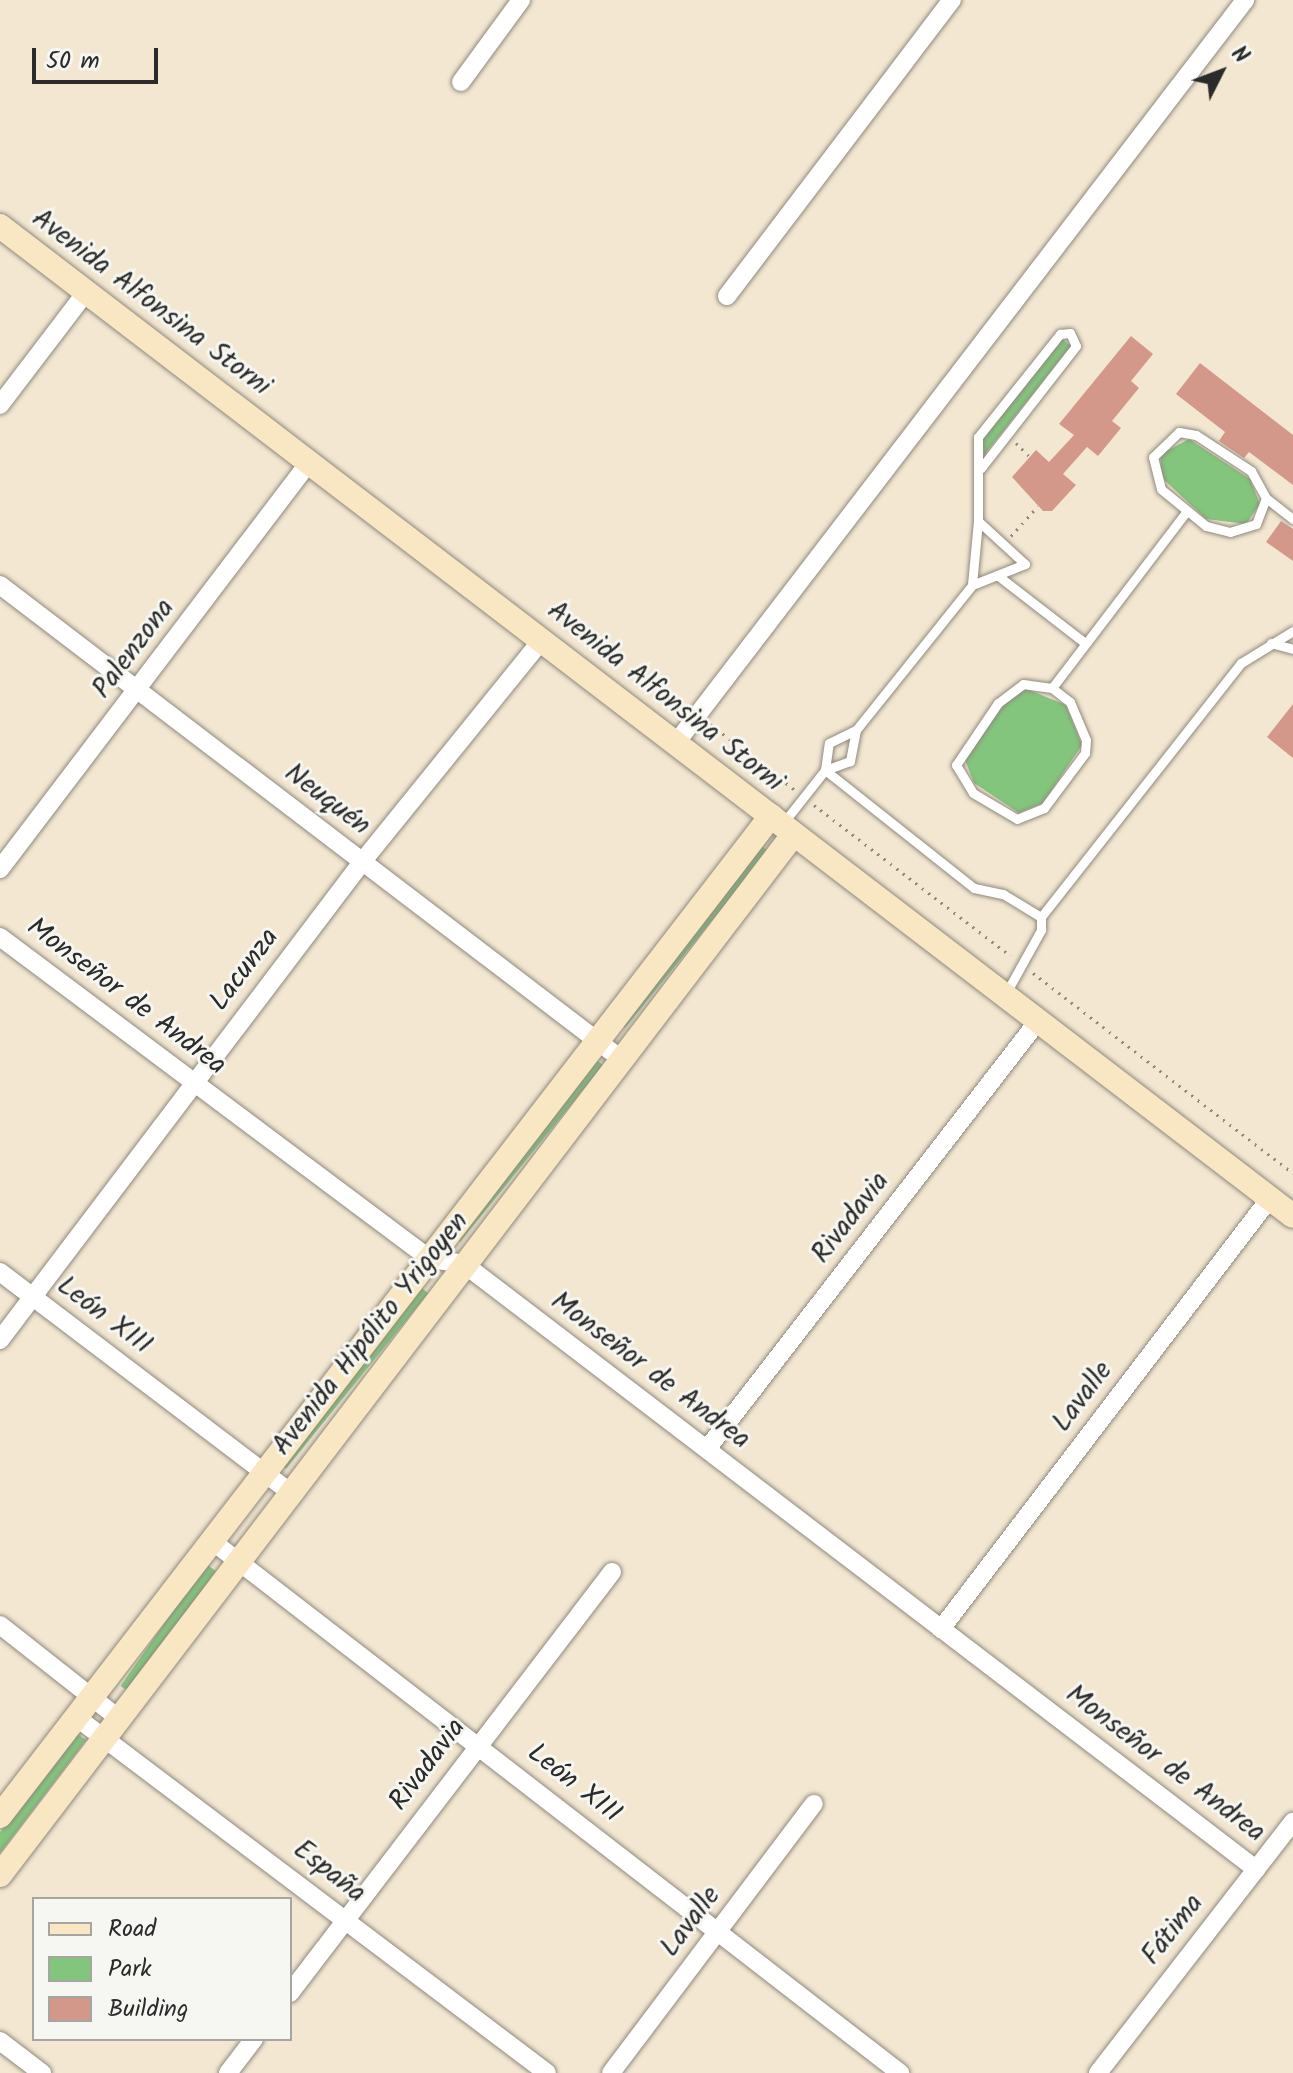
<!DOCTYPE html>
<html>
<head>
<meta charset="utf-8">
<style>
  body { margin:0 }
  #map { position:relative; width:1293px; height:2073px; overflow:hidden; background:#f3e7d2; font-family:Kalam,sans-serif }
  div>[style] { position:absolute }
  [style*='--x'] { left:calc(var(--x)*1px); top:calc(var(--y)*1px); width:calc(var(--w)*1px); rotate:calc(var(--a)*1deg) }
  .green>* { inset:0; background:#84c57e; transform-origin:0 0 }
  .building>* { inset:0; background:#d4988b }
  .path>* { height:3px; margin-top:-1.5px; transform-origin:0; background:repeating-linear-gradient(90deg,#8f897e 0 2px,transparent 0 8px) }
  .roads { filter:drop-shadow(0 0 2px #8f897e) drop-shadow(0 0 2px #8f897e) }
  .lane>* { height:9px; margin:-4.5px; padding:0 4.5px; transform-origin:4.5px; border-radius:4.5px; background:#fff }
  .street>* { height:18px; margin:-9px; padding:0 9px; transform-origin:9px; border-radius:9px; background:#fff }
  .secondary>* { height:24px; margin:-12px; padding:0 12px; transform-origin:12px; border-radius:12px; background:#f9e7c3 }
  span { translate:-50% -50%; white-space:nowrap; text-align:center; line-height:1.15; -webkit-text-stroke:6px #f6f6f2; paint-order:stroke }
  .street-label { font-size:28px; color:#2b2b2b }
  .legend { position:absolute; left:32px; top:1897px; width:260px; height:144px; box-sizing:border-box; background:#f6f6f2; border:2px solid #a5a5a2; margin:0; padding:10px 14px; list-style:none; font-size:24px; color:#2b2b2b }
  .legend li { display:flex; align-items:center; gap:16px; height:40px }
  .legend b { width:40px; border:2px solid #a5a5a2 }
  .north { position:absolute; left:1181px; top:32px; width:80px; height:80px; -webkit-text-stroke:6px #f6f6f2; paint-order:stroke; rotate:48deg; font-size:22px; font-weight:700; line-height:32px; text-align:center; color:#2b2b2b }
  .north::after { content:''; display:block; margin:auto; width:28px; height:36px; background:#2b2b2b; clip-path:polygon(50% 0,100% 100%,50% 72%,0 100%) }
  .scale { position:absolute; left:32px; top:48px; width:126px; height:36px; box-sizing:border-box; border:4px solid #2b2b2b; border-top:0; padding-left:10px; font-size:24px; line-height:28px; white-space:nowrap; color:#2b2b2b; -webkit-text-stroke:6px #f6f6f2; paint-order:stroke }
</style>
</head>
<body>
<div id="map">
  <div class="green">
    <div style="clip-path:polygon(1061px 338px,1071px 346px,984px 455px,982px 439px)"></div>
    <div style="clip-path:polygon(1189px 439px,1250px 479px,1260px 504px,1246px 524px,1206px 519px,1160px 476px,1161px 454px)"></div>
    <div style="clip-path:polygon(1024px 688px,1066px 705px,1082px 745px,1043px 803px,1019px 813px,974px 783px,965px 760px,1003px 704px)"></div>
    <div style="left:758px;top:843px;width:13px;height:227px;rotate:39deg"></div>
    <div style="left:593px;top:1057px;width:13px;height:227px;rotate:39deg"></div>
    <div style="left:418px;top:1285px;width:13px;height:226px;rotate:39deg"></div>
    <div style="left:206px;top:1564px;width:12px;height:149px;rotate:35deg"></div>
    <div style="clip-path:polygon(76px 1733px,86px 1740px,0 1853px,0 1832px)"></div>
  </div>
  <div class="building">
    <div style="clip-path:polygon(1131px 336px,1153px 354px,1131px 381px,1139px 388px,1112px 421px,1121px 428px,1098px 456px,1087px 447px,1063px 474px,1076px 485px,1052px 511px,1043px 511px,1012px 477px,1036px 450px,1049px 462px,1074px 435px,1059px 424px)"></div>
    <div style="clip-path:polygon(1200px 363px,1293px 435px,1293px 485px,1249px 452px,1244px 458px,1219px 441px,1225px 432px,1176px 394px)"></div>
    <div style="clip-path:polygon(1281px 521px,1293px 529px,1293px 561px,1266px 542px)"></div>
    <div style="clip-path:polygon(1293px 704px,1293px 758px,1267px 737px)"></div>
  </div>
  <div class="path">
    <div style="--x:1016;--y:443;--w:20;--a:45"></div>
    <div style="--x:1011;--y:536;--w:40;--a:-48"></div>
    <div style="--x:710;--y:724;--w:108;--a:37.8"></div>
    <div style="--x:814;--y:805;--w:248;--a:37.5"></div>
    <div style="--x:1033;--y:973;--w:328;--a:37.6"></div>
  </div>
  <div class="roads">
    <div class="lane">
      <div style="--x:1179;--y:432;--w:17;--a:10"></div>
      <div style="--x:1196;--y:435;--w:66;--a:33.2"></div>
      <div style="--x:1251;--y:471;--w:31;--a:61"></div>
      <div style="--x:1266;--y:498;--w:28;--a:111"></div>
      <div style="--x:1256;--y:524;--w:27;--a:163"></div>
      <div style="--x:1230;--y:532;--w:25;--a:-166"></div>
      <div style="--x:1206;--y:526;--w:58;--a:-140.6"></div>
      <div style="--x:1161;--y:489;--w:33;--a:-104"></div>
      <div style="--x:1153;--y:457;--w:36;--a:-44"></div>
      <div style="--x:1266;--y:498;--w:34;--a:38"></div>
      <div style="--x:978;--y:521;--w:84;--a:-90"></div>
      <div style="--x:978;--y:437;--w:132;--a:-51.5"></div>
      <div style="--x:1060;--y:334;--w:10;--a:-6"></div>
      <div style="--x:1070;--y:333;--w:14;--a:65"></div>
      <div style="--x:1076;--y:346;--w:155;--a:127.9"></div>
      <div style="--x:997;--y:575;--w:111;--a:37.7"></div>
      <div style="--x:1271;--y:643;--w:23;--a:15"></div>
      <div style="--x:1023;--y:684;--w:29;--a:8"></div>
      <div style="--x:1052;--y:688;--w:23;--a:38"></div>
      <div style="--x:1070;--y:702;--w:41;--a:67.2"></div>
      <div style="--x:1086;--y:740;--w:13;--a:94"></div>
      <div style="--x:1085;--y:753;--w:69;--a:126.7"></div>
      <div style="--x:1044;--y:808;--w:29;--a:158"></div>
      <div style="--x:1017;--y:819;--w:51;--a:-149.4"></div>
      <div style="--x:973;--y:793;--w:33;--a:-121"></div>
      <div style="--x:956;--y:765;--w:75;--a:-55.9"></div>
      <div style="--x:998;--y:703;--w:31;--a:-37"></div>
      <div style="--x:1052;--y:688;--w:221;--a:-52.7"></div>
      <div style="--x:856;--y:730;--w:186;--a:-51.3"></div>
      <div style="--x:972;--y:585;--w:57;--a:-21.6"></div>
      <div style="--x:1025;--y:564;--w:64;--a:-137.5"></div>
      <div style="--x:978;--y:521;--w:64;--a:95.4"></div>
      <div style="--x:825;--y:770;--w:190;--a:38.4"></div>
      <div style="--x:974;--y:888;--w:30;--a:12"></div>
      <div style="--x:1003;--y:894;--w:44;--a:31.2"></div>
      <div style="--x:1041;--y:917;--w:13;--a:90"></div>
      <div style="--x:1041;--y:930;--w:74;--a:119"></div>
      <div style="--x:784;--y:822;--w:66;--a:-51.7"></div>
      <div style="--x:825;--y:770;--w:27;--a:-82"></div>
      <div style="--x:829;--y:743;--w:30;--a:-26"></div>
      <div style="--x:856;--y:730;--w:32;--a:101"></div>
      <div style="--x:850;--y:761;--w:27;--a:160"></div>
      <div style="--x:1041;--y:917;--w:323;--a:-51.8"></div>
      <div style="--x:1241;--y:663;--w:61;--a:-31.6"></div>
    </div>
    <div class="street">
      <div style="--x:461;--y:82;--w:102;--a:-53.8"></div>
      <div style="--x:727;--y:296;--w:372;--a:-52.8"></div>
      <div style="--x:0;--y:405;--w:142;--a:-52.7"></div>
      <div style="--x:0;--y:585;--w:781;--a:37.35"></div>
      <div style="--x:676;--y:743;--w:936;--a:-52.55"></div>
      <div style="--x:0;--y:869;--w:512;--a:-52.77"></div>
      <div style="--x:0;--y:937;--w:537;--a:36.83"></div>
      <div style="--x:430;--y:1259;--w:34;--a:8"></div>
      <div style="--x:464;--y:1264;--w:997;--a:37.38"></div>
      <div style="--x:0;--y:1272;--w:362;--a:37.2"></div>
      <div style="--x:0;--y:1340;--w:600;--a:-52.86"></div>
      <div style="--x:362;--y:862;--w:286;--a:-51"></div>
      <div style="--x:707;--y:1449;--w:541;--a:-52.28"></div>
      <div style="--x:212;--y:1541;--w:870;--a:37.71"></div>
      <div style="--x:0;--y:1625;--w:149;--a:38.2"></div>
      <div style="--x:941;--y:1629;--w:542;--a:-52.64"></div>
      <div style="--x:76;--y:1717;--w:590;--a:37.08"></div>
      <div style="--x:290;--y:1993;--w:530;--a:-52.59"></div>
      <div style="--x:0;--y:2041;--w:53;--a:37.3"></div>
      <div style="--x:228;--y:2073;--w:43;--a:-52.6"></div>
      <div style="--x:611;--y:2073;--w:337;--a:-53"></div>
      <div style="--x:1098;--y:2073;--w:318;--a:-52.2"></div>
    </div>
    <div class="secondary">
      <div style="--x:0;--y:226;--w:1628;--a:37.44"></div>
      <div style="--x:0;--y:1816;--w:1263;--a:-52.37"></div>
      <div style="--x:0;--y:1875;--w:1309;--a:-52.67"></div>
    </div>
  </div>
  <div class="street-label">
    <span style="left:151px;top:303px;rotate:37deg">Avenida Alfonsina Storni</span>
    <span style="left:134px;top:649px;rotate:-53deg">Palenzona</span>
    <span style="left:665px;top:697px;rotate:38deg">Avenida Alfonsina Storni</span>
    <span style="left:327px;top:800px;rotate:37deg">Neuquén</span>
    <span style="left:245px;top:970px;rotate:-53deg">Lacunza</span>
    <span style="left:126px;top:997px;rotate:37deg">Monseñor de Andrea</span>
    <span style="left:851px;top:1218px;rotate:-52deg">Rivadavia</span>
    <span style="left:104px;top:1316px;rotate:37deg">León XIII</span>
    <span style="left:371px;top:1334px;rotate:-52deg">Avenida Hipólito Yrigoyen</span>
    <span style="left:650px;top:1371px;rotate:37deg">Monseñor de Andrea</span>
    <span style="left:1083px;top:1397px;rotate:-53deg">Lavalle</span>
    <span style="left:1165px;top:1764px;rotate:37deg">Monseñor de Andrea</span>
    <span style="left:428px;top:1765px;rotate:-53deg">Rivadavia</span>
    <span style="left:574px;top:1784px;rotate:38deg">León XIII</span>
    <span style="left:329px;top:1872px;rotate:38deg">España</span>
    <span style="left:691px;top:1922px;rotate:-53deg">Lavalle</span>
    <span style="left:1173px;top:1930px;rotate:-52deg">Fátima</span>
  </div>
  <ul class="legend">
  <li><b style="height:10px;background:#f9e7c3"></b>Road</li>
  <li><b style="height:22px;background:#84c57e"></b>Park</li>
  <li><b style="height:22px;background:#d4988b"></b>Building</li>
  </ul>
  <div class="north">N</div>
  <div class="scale">50 m</div>
</div>
</body>
</html>
